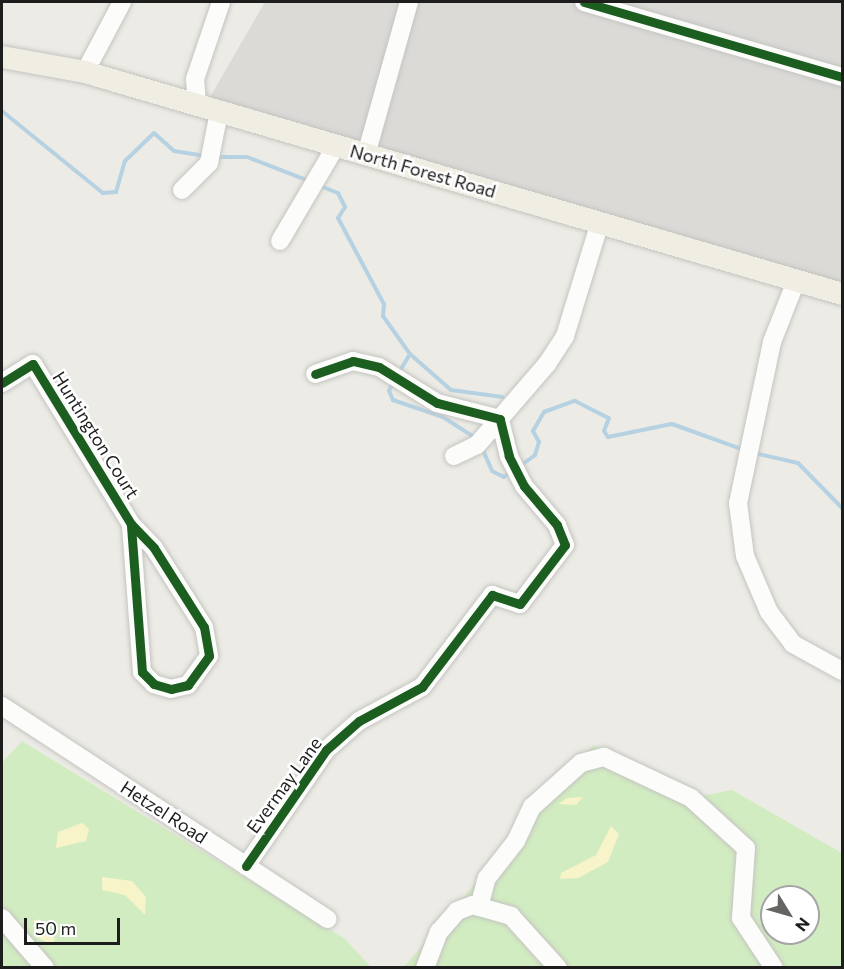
<!DOCTYPE html>
<html>
<head>
<meta charset="utf-8">
<style>
  body { margin:0 }
  #map { position:relative; width:844px; height:969px; overflow:hidden; background:#ecebe5; font-family:Commissioner,sans-serif }
  div>[style] { position:absolute }
  [style*='--x'] { left:calc(var(--x)*1px); top:calc(var(--y)*1px); width:calc(var(--w)*1px); rotate:calc(var(--a)*1deg) }
  .residential>* { inset:0; background:#dbdad7 }
  .grass>* { inset:0; background:#d2ecc1 }
  .sand>* { inset:0; background:#f6f4c8 }
  .stream>* { height:4px; margin:-2px; padding:0 2px; transform-origin:2px; border-radius:2px; background:#b6d2e2 }
  .roads { filter:drop-shadow(0 0 2px #c4c4c1) drop-shadow(0 0 2px #c4c4c1) }
  .minor>* { height:18px; margin:-9px; padding:0 9px; transform-origin:9px; border-radius:9px; background:#fcfcfb }
  .major>* { height:22px; margin:-11px; padding:0 11px; transform-origin:11px; border-radius:11px; background:#f0ede3 }
  .cycleway>* { height:9px; margin:-4.5px; padding:0 4.5px; transform-origin:4.5px; border-radius:4.5px; background:#1b5e20 }
  span { translate:-50% -50%; white-space:nowrap; text-align:center; line-height:1.15; -webkit-text-stroke:5px #fff; paint-order:stroke }
  .street-label { font-size:18px; color:#1d1d1d }
  .frame { position:absolute; inset:0; border:3px solid #1d1d1d; pointer-events:none }
  .north { position:absolute; left:760px; top:885px; width:60px; height:60px; box-sizing:border-box; background:#fff; border:2px solid #a5a5a5; border-radius:50%; rotate:127deg; font-size:16px; font-weight:700; line-height:24px; text-align:center; color:#1d1d1d }
  .north::after { content:''; display:block; margin:auto; width:21px; height:27px; background:#656563; clip-path:polygon(50% 0,100% 100%,50% 72%,0 100%) }
  .scale { position:absolute; left:24px; top:918px; width:96px; height:27px; box-sizing:border-box; border:3px solid #1d1d1d; border-top:0; padding-left:8px; font-size:18px; line-height:21px; white-space:nowrap; color:#1d1d1d; -webkit-text-stroke:4px #fff; paint-order:stroke }
</style>
</head>
<body>
<div id="map">
  <div class="residential">
    <div style="clip-path:polygon(265px 2px,842px 2px,842px 283px,209px 99px)"></div>
  </div>
  <div class="grass">
    <div style="clip-path:polygon(22px 741px,345px 939px,371px 967px,2px 968px,2px 763px)"></div>
    <div style="clip-path:polygon(evenodd,593px 745px,691px 798px,732px 790px,842px 853px,842px 967px,403px 968px,593px 745px,772px 897px,808px 897px,808px 933px,772px 933px,772px 897px)"></div>
  </div>
  <div class="sand">
    <div style="clip-path:polygon(583px 797px,576px 805px,558px 804px,568px 798px)"></div>
    <div style="clip-path:polygon(82px 823px,89px 829px,86px 841px,56px 848px,58px 832px)"></div>
    <div style="clip-path:polygon(611px 826px,619px 834px,608px 862px,578px 878px,560px 879px,561px 873px,596px 855px)"></div>
    <div style="clip-path:polygon(102px 877px,132px 881px,146px 897px,145px 915px,125px 895px,102px 890px)"></div>
    <div style="clip-path:polygon(34px 920px,41px 920px,55px 938px,53px 945px,34px 936px)"></div>
  </div>
  <div class="stream">
    <div style="--x:2;--y:111;--w:130;--a:39.1"></div>
    <div style="--x:103;--y:193;--w:13;--a:-4"></div>
    <div style="--x:116;--y:192;--w:32;--a:-74"></div>
    <div style="--x:125;--y:161;--w:40;--a:-44"></div>
    <div style="--x:154;--y:133;--w:27;--a:42"></div>
    <div style="--x:174;--y:151;--w:32;--a:9"></div>
    <div style="--x:216;--y:157;--w:31;--a:0"></div>
    <div style="--x:247;--y:157;--w:66;--a:21.2"></div>
    <div style="--x:318;--y:185;--w:22;--a:22"></div>
    <div style="--x:338;--y:193;--w:16;--a:63"></div>
    <div style="--x:345;--y:207;--w:13;--a:122"></div>
    <div style="--x:338;--y:218;--w:98;--a:61.9"></div>
    <div style="--x:384;--y:304;--w:12;--a:95"></div>
    <div style="--x:383;--y:316;--w:47;--a:54.6"></div>
    <div style="--x:410;--y:354;--w:21;--a:121"></div>
    <div style="--x:410;--y:354;--w:55;--a:41.3"></div>
    <div style="--x:451;--y:390;--w:52;--a:7.7"></div>
    <div style="--x:394;--y:381;--w:11;--a:117"></div>
    <div style="--x:389;--y:391;--w:10;--a:66"></div>
    <div style="--x:393;--y:400;--w:53;--a:18.8"></div>
    <div style="--x:443;--y:417;--w:38;--a:33"></div>
    <div style="--x:481;--y:446;--w:27;--a:66"></div>
    <div style="--x:492;--y:471;--w:13;--a:27"></div>
    <div style="--x:504;--y:477;--w:9;--a:-36"></div>
    <div style="--x:754;--y:453;--w:45;--a:12.8"></div>
    <div style="--x:798;--y:463;--w:63;--a:45.6"></div>
    <div style="--x:520;--y:466;--w:19;--a:-36"></div>
    <div style="--x:535;--y:455;--w:14;--a:-73"></div>
    <div style="--x:539;--y:442;--w:13;--a:-119"></div>
    <div style="--x:533;--y:431;--w:22;--a:-60"></div>
    <div style="--x:544;--y:412;--w:33;--a:-20"></div>
    <div style="--x:575;--y:401;--w:38;--a:27"></div>
    <div style="--x:609;--y:418;--w:14;--a:111"></div>
    <div style="--x:604;--y:431;--w:7;--a:56"></div>
    <div style="--x:608;--y:437;--w:65;--a:-11.5"></div>
    <div style="--x:672;--y:424;--w:77;--a:19.9"></div>
  </div>
  <div class="roads">
    <div class="minor">
      <div style="--x:584;--y:2;--w:269;--a:16.2"></div>
      <div style="--x:85;--y:72;--w:79;--a:-62.1"></div>
      <div style="--x:197;--y:106;--w:27;--a:-94"></div>
      <div style="--x:195;--y:79;--w:81;--a:-71.3"></div>
      <div style="--x:366;--y:155;--w:159;--a:-74.3"></div>
      <div style="--x:182;--y:190;--w:38;--a:-45"></div>
      <div style="--x:209;--y:163;--w:52;--a:-78.9"></div>
      <div style="--x:280;--y:241;--w:110;--a:-59.5"></div>
      <div style="--x:796;--y:281;--w:66;--a:111.5"></div>
      <div style="--x:772;--y:342;--w:165;--a:101.9"></div>
      <div style="--x:738;--y:503;--w:53;--a:82.5"></div>
      <div style="--x:745;--y:556;--w:61;--a:66.8"></div>
      <div style="--x:769;--y:612;--w:40;--a:53"></div>
      <div style="--x:793;--y:644;--w:56;--a:28.9"></div>
      <div style="--x:2;--y:383;--w:36;--a:-32"></div>
      <div style="--x:33;--y:364;--w:188;--a:58.5"></div>
      <div style="--x:131;--y:524;--w:33;--a:46"></div>
      <div style="--x:154;--y:548;--w:93;--a:57.7"></div>
      <div style="--x:204;--y:627;--w:29;--a:80"></div>
      <div style="--x:209;--y:656;--w:36;--a:126"></div>
      <div style="--x:188;--y:685;--w:17;--a:167"></div>
      <div style="--x:171;--y:689;--w:18;--a:-164"></div>
      <div style="--x:154;--y:684;--w:17;--a:-135"></div>
      <div style="--x:142;--y:672;--w:148;--a:-94.3"></div>
      <div style="--x:454;--y:456;--w:25;--a:-26"></div>
      <div style="--x:477;--y:445;--w:107;--a:-49.2"></div>
      <div style="--x:547;--y:364;--w:33;--a:-57"></div>
      <div style="--x:565;--y:336;--w:119;--a:-72.9"></div>
      <div style="--x:2;--y:706;--w:389;--a:33.2"></div>
      <div style="--x:246;--y:866;--w:141;--a:-55.4"></div>
      <div style="--x:326;--y:750;--w:44;--a:-41.3"></div>
      <div style="--x:359;--y:721;--w:72;--a:-28.4"></div>
      <div style="--x:422;--y:687;--w:116;--a:-52.7"></div>
      <div style="--x:492;--y:595;--w:29;--a:18"></div>
      <div style="--x:520;--y:604;--w:74;--a:-52.7"></div>
      <div style="--x:565;--y:545;--w:22;--a:-112"></div>
      <div style="--x:557;--y:525;--w:51;--a:-130.2"></div>
      <div style="--x:524;--y:486;--w:34;--a:-117"></div>
      <div style="--x:509;--y:456;--w:38;--a:-104"></div>
      <div style="--x:500;--y:419;--w:65;--a:-165.7"></div>
      <div style="--x:437;--y:403;--w:68;--a:-148.2"></div>
      <div style="--x:379;--y:367;--w:27;--a:-167"></div>
      <div style="--x:353;--y:361;--w:40;--a:161.1"></div>
      <div style="--x:479;--y:907;--w:30;--a:-75"></div>
      <div style="--x:487;--y:878;--w:47;--a:-51.9"></div>
      <div style="--x:516;--y:841;--w:38;--a:-65"></div>
      <div style="--x:532;--y:807;--w:66;--a:-41.9"></div>
      <div style="--x:581;--y:763;--w:24;--a:-15"></div>
      <div style="--x:604;--y:757;--w:96;--a:25.2"></div>
      <div style="--x:691;--y:798;--w:74;--a:42.3"></div>
      <div style="--x:746;--y:848;--w:70;--a:94.1"></div>
      <div style="--x:741;--y:918;--w:60;--a:56.6"></div>
      <div style="--x:2;--y:918;--w:66;--a:49.3"></div>
      <div style="--x:425;--y:968;--w:39;--a:-69"></div>
      <div style="--x:439;--y:932;--w:28;--a:-49"></div>
      <div style="--x:457;--y:911;--w:17;--a:-21"></div>
      <div style="--x:473;--y:905;--w:40;--a:16"></div>
      <div style="--x:511;--y:916;--w:70;--a:47.9"></div>
    </div>
    <div class="major">
      <div style="--x:2;--y:57;--w:84;--a:10.2"></div>
      <div style="--x:85;--y:72;--w:789;--a:16.34"></div>
    </div>
  </div>
  <div class="cycleway">
    <div style="--x:584;--y:2;--w:269;--a:16.2"></div>
    <div style="--x:2;--y:383;--w:36;--a:-32"></div>
    <div style="--x:33;--y:364;--w:188;--a:58.5"></div>
    <div style="--x:131;--y:524;--w:33;--a:46"></div>
    <div style="--x:154;--y:548;--w:93;--a:57.7"></div>
    <div style="--x:204;--y:627;--w:29;--a:80"></div>
    <div style="--x:209;--y:656;--w:36;--a:126"></div>
    <div style="--x:188;--y:685;--w:17;--a:167"></div>
    <div style="--x:171;--y:689;--w:18;--a:-164"></div>
    <div style="--x:154;--y:684;--w:17;--a:-135"></div>
    <div style="--x:142;--y:672;--w:148;--a:-94.3"></div>
    <div style="--x:246;--y:866;--w:141;--a:-55.4"></div>
    <div style="--x:326;--y:750;--w:44;--a:-41.3"></div>
    <div style="--x:359;--y:721;--w:72;--a:-28.4"></div>
    <div style="--x:422;--y:687;--w:116;--a:-52.7"></div>
    <div style="--x:492;--y:595;--w:29;--a:18"></div>
    <div style="--x:520;--y:604;--w:74;--a:-52.7"></div>
    <div style="--x:565;--y:545;--w:22;--a:-112"></div>
    <div style="--x:557;--y:525;--w:51;--a:-130.2"></div>
    <div style="--x:524;--y:486;--w:34;--a:-117"></div>
    <div style="--x:509;--y:456;--w:38;--a:-104"></div>
    <div style="--x:500;--y:419;--w:65;--a:-165.7"></div>
    <div style="--x:437;--y:403;--w:68;--a:-148.2"></div>
    <div style="--x:379;--y:367;--w:27;--a:-167"></div>
    <div style="--x:353;--y:361;--w:40;--a:161.1"></div>
  </div>
  <div class="street-label">
    <span style="left:423px;top:171px;rotate:16deg">North Forest Road</span>
    <span style="left:96px;top:435px;rotate:58deg">Huntington Court</span>
    <span style="left:284px;top:785px;rotate:-54deg">Evermay Lane</span>
    <span style="left:164px;top:812px;rotate:33deg">Hetzel Road</span>
  </div>
  <div class="frame"></div>
  <div class="north">N</div>
  <div class="scale">50 m</div>
</div>
</body>
</html>
